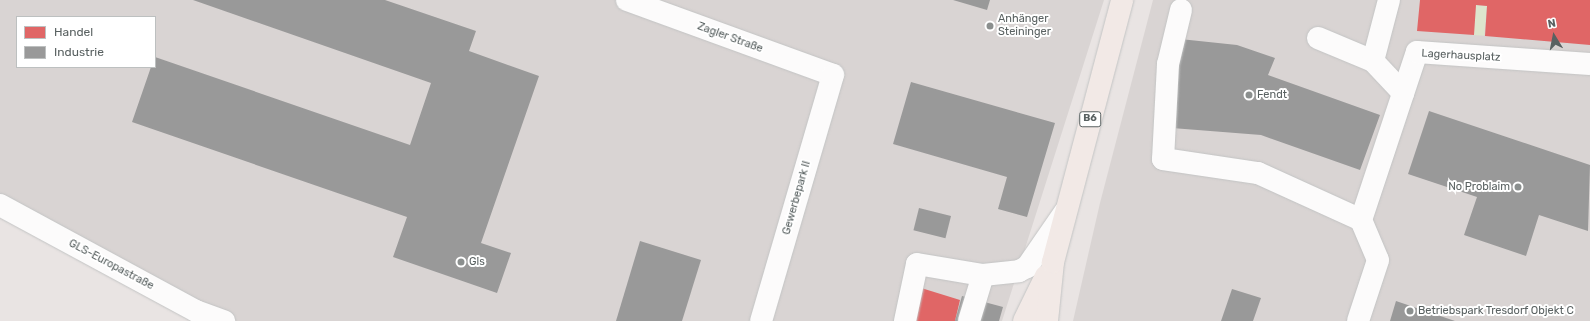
<!DOCTYPE html>
<html>
<head>
<meta charset="utf-8">
<style>
  body { margin:0 }
  #map { position:relative; width:1590px; height:321px; overflow:hidden; background:#e9e4e3; font-family:Rubik,sans-serif }
  div>[style] { position:absolute }
  [style*='--x'] { left:calc(var(--x)*1px); top:calc(var(--y)*1px); width:calc(var(--w)*1px); rotate:calc(var(--a)*1deg) }
  .industrial>* { inset:0; background:#d9d4d3 }
  .green>* { inset:0; background:#dde5cd; transform-origin:0 0 }
  .shops>* { inset:0; background:#e06666 }
  .industry>* { inset:0; background:#999; transform-origin:0 0 }
  .roads { filter:drop-shadow(0 0 1px #c3c4c4) drop-shadow(0 0 1px #c3c4c4) }
  .minor>* { height:22px; margin:-11px; padding:0 11px; transform-origin:11px; border-radius:11px; background:#fcfbfb }
  .major>* { height:22px; margin:-11px; padding:0 11px; transform-origin:11px; border-radius:11px; background:#f2e9e6 }
  .dots>* { width:11px; height:11px; translate:-50% -50%; box-sizing:border-box; border:2px solid #fff; border-radius:50% }
  span { translate:-50% -50%; white-space:nowrap; text-align:center; line-height:1.15; -webkit-text-stroke:4px #fff; paint-order:stroke }
  .shield-label span { padding:1px 3px; background:#fff; border:1px solid; border-radius:3px; -webkit-text-stroke-width:0 }
  .shield-label { font-size:10px; color:#596161; font-weight:700 }
  .poi-label { font-size:11px; color:#596161 }
  .left { translate:0 -50%; text-align:left }
  .right { translate:-100% -50%; text-align:right }
  .street-label { font-size:11px; color:#596161 }
  .legend { position:absolute; left:16px; top:16px; width:140px; height:52px; box-sizing:border-box; background:#fff; border:1px solid #bdc0c0; margin:0; padding:5px 7px; list-style:none; font-size:12px; color:#596161 }
  .legend li { display:flex; align-items:center; gap:8px; height:20px }
  .legend b { width:20px; border:1px solid #bdc0c0 }
  .north { position:absolute; left:1534px; top:16px; width:40px; height:40px; -webkit-text-stroke:3px #fff; paint-order:stroke; rotate:350deg; font-size:11px; font-weight:700; line-height:16px; text-align:center; color:#596161 }
  .north::after { content:''; display:block; margin:auto; width:14px; height:18px; background:#596161; clip-path:polygon(50% 0,100% 100%,50% 72%,0 100%) }
</style>
</head>
<body>
<div id="map">
  <div class="industrial">
    <div style="clip-path:polygon(evenodd,0 0,1104px 0,1002px 321px,203px 321px,0 210px,0 0,17px 17px,155px 17px,155px 67px,17px 67px,17px 17px)"></div>
    <div style="clip-path:polygon(1153px 0,1590px 0,1590px 321px,1073px 321px,1100px 203px)"></div>
  </div>
  <div class="green">
    <div style="left:1476px;top:5px;width:11px;height:30px;rotate:5deg"></div>
  </div>
  <div class="shops">
    <div style="clip-path:polygon(1420px 0,1590px 0,1590px 45px,1485px 36px,1487px 6px,1476px 5px,1474px 35px,1417px 31px)"></div>
    <div style="clip-path:polygon(918px 287px,960px 300px,955px 321px,909px 321px)"></div>
  </div>
  <div class="industry">
    <div style="clip-path:polygon(193px 0,385px 0,476px 31px,469px 51px,539px 76px,481px 243px,511px 253px,497px 293px,393px 257px,407px 217px,132px 122px,151px 67px,155px 67px,155px 57px,410px 145px,431px 83px)"></div>
    <div style="clip-path:polygon(953px 0,990px 0,987px 10px)"></div>
    <div style="clip-path:polygon(1180px 39px,1237px 45px,1275px 58px,1268px 75px,1380px 115px,1360px 170px,1261px 135px,1172px 128px)"></div>
    <div style="clip-path:polygon(911px 82px,1055px 123px,1027px 217px,998px 209px,1007px 177px,893px 144px)"></div>
    <div style="clip-path:polygon(1429px 111px,1590px 165px,1588px 231px,1539px 215px,1526px 256px,1464px 235px,1477px 197px,1408px 174px)"></div>
    <div style="left:919px;top:208px;width:33px;height:23px;rotate:14deg"></div>
    <div style="clip-path:polygon(640px 241px,701px 260px,682px 321px,616px 321px)"></div>
    <div style="clip-path:polygon(1232px 289px,1261px 298px,1253px 321px,1221px 321px)"></div>
    <div style="clip-path:polygon(962px 296px,1003px 307px,999px 321px,955px 321px)"></div>
    <div style="clip-path:polygon(1396px 301px,1455px 321px,1390px 321px)"></div>
  </div>
  <div class="roads">
    <div class="minor">
      <div style="--x:627;--y:0;--w:219;--a:20"></div>
      <div style="--x:833;--y:75;--w:256;--a:106.3"></div>
      <div style="--x:1181;--y:10;--w:56;--a:103.5"></div>
      <div style="--x:1168;--y:64;--w:95;--a:93"></div>
      <div style="--x:1163;--y:159;--w:96;--a:8.4"></div>
      <div style="--x:1258;--y:173;--w:113;--a:24.5"></div>
      <div style="--x:1318;--y:38;--w:60;--a:22.7"></div>
      <div style="--x:1373;--y:61;--w:44;--a:46.8"></div>
      <div style="--x:1373;--y:61;--w:63;--a:-75.3"></div>
      <div style="--x:0;--y:205;--w:223;--a:28.4"></div>
      <div style="--x:196;--y:311;--w:30;--a:20"></div>
      <div style="--x:905;--y:321;--w:58;--a:-78.1"></div>
      <div style="--x:917;--y:264;--w:67;--a:9.5"></div>
      <div style="--x:983;--y:275;--w:36;--a:-6"></div>
      <div style="--x:1019;--y:271;--w:9;--a:-27"></div>
      <div style="--x:1027;--y:267;--w:67;--a:-55.4"></div>
      <div style="--x:969;--y:321;--w:48;--a:-73.1"></div>
      <div style="--x:1358;--y:321;--w:64;--a:-71.8"></div>
      <div style="--x:1378;--y:260;--w:43;--a:-113"></div>
      <div style="--x:1361;--y:220;--w:177;--a:-71.6"></div>
      <div style="--x:1417;--y:52;--w:173;--a:4"></div>
    </div>
    <div class="major">
      <div style="--x:1024;--y:321;--w:50;--a:-63.9"></div>
      <div style="--x:1047;--y:321;--w:59;--a:-84.2"></div>
      <div style="--x:1053;--y:262;--w:271;--a:-75.2"></div>
    </div>
  </div>
  <div class="dots">
    <div style="left:990px;top:26px;background:#8b8f8e"></div>
    <div style="left:1249px;top:95px;background:#8b8f8e"></div>
    <div style="left:1518px;top:187px;background:#8b8f8e"></div>
    <div style="left:461px;top:262px;background:#8b8f8e"></div>
    <div style="left:1410px;top:311px;background:#8b8f8e"></div>
  </div>
  <div class="shield-label">
    <span style="left:1090px;top:119px">B6</span>
  </div>
  <div class="poi-label">
    <span class="left" style="left:998px;top:26px">Anhänger<br>Steininger</span>
    <span class="left" style="left:1257px;top:95px">Fendt</span>
    <span class="right" style="left:1510px;top:187px">No Problaim</span>
    <span class="left" style="left:469px;top:262px">Gls</span>
    <span class="left" style="left:1418px;top:311px">Betriebspark Tresdorf Objekt C</span>
  </div>
  <div class="street-label">
    <span style="left:730px;top:38px;rotate:20deg">Zagler Straße</span>
    <span style="left:1461px;top:56px;rotate:3deg">Lagerhausplatz</span>
    <span style="left:797px;top:198px;rotate:-74deg">Gewerbepark II</span>
    <span style="left:111px;top:265px;rotate:28deg">GLS-Europastraße</span>
  </div>
  <ul class="legend">
  <li><b style="height:11px;background:#e06666"></b>Handel</li>
  <li><b style="height:11px;background:#999"></b>Industrie</li>
  </ul>
  <div class="north">N</div>
</div>
</body>
</html>
